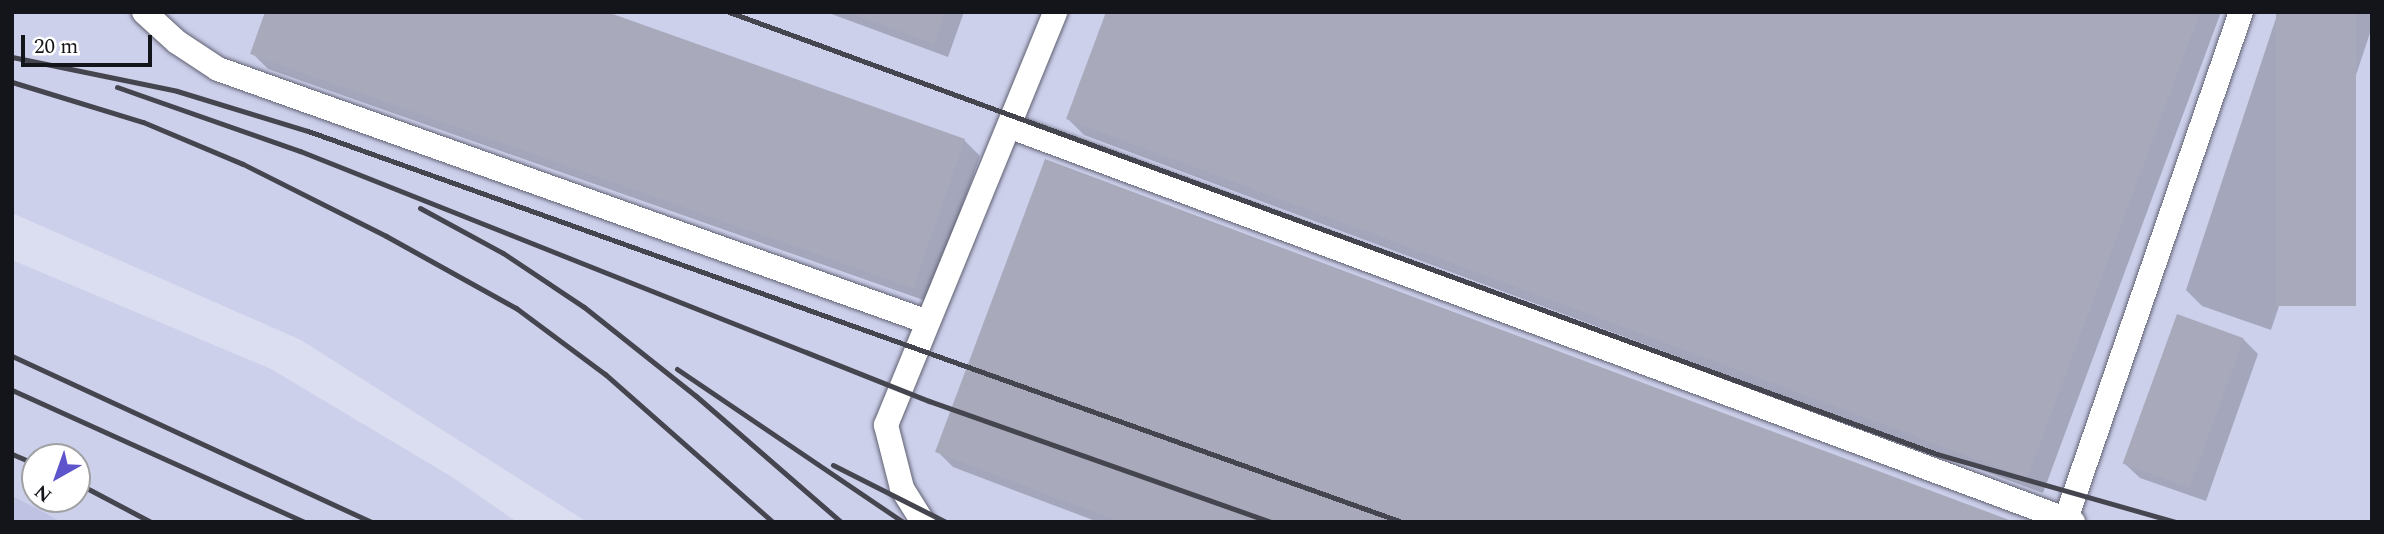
<!DOCTYPE html>
<html>
<head>
<meta charset="utf-8">
<style>
  body { margin:0 }
  #map { position:relative; width:2384px; height:534px; overflow:hidden; background:#dbddf1; font-family:Spectral,serif }
  div>[style] { position:absolute }
  [style*='--x'] { left:calc(var(--x)*1px); top:calc(var(--y)*1px); width:calc(var(--w)*1px); rotate:calc(var(--a)*1deg) }
  .built>* { inset:0; background:#cdd0eb }
  .green>* { inset:0; background:#bfc2e2 }
  .shadow>* { inset:0; background:#0003 }
  .building>* { inset:0; background:#a8aabc; transform-origin:0 0 }
  .roads { filter:drop-shadow(0 0 2px #5e6071) drop-shadow(0 0 2px #5e6071) }
  .service>* { height:24px; margin:-12px; padding:0 12px; transform-origin:12px; border-radius:12px; background:#fff }
  .rail>* { height:5px; margin:-2.5px; padding:0 2.5px; transform-origin:2.5px; border-radius:2.5px; background:#45454f }
  span { translate:-50% -50%; white-space:nowrap; text-align:center; line-height:1.15; -webkit-text-stroke:5px #fff; paint-order:stroke }
  .frame { position:absolute; inset:0; border:14px solid #14141b; pointer-events:none }
  .north { position:absolute; left:21px; top:443px; width:70px; height:70px; box-sizing:border-box; background:#fff; border:2px solid #a1a1a4; border-radius:50%; rotate:220deg; font-size:19px; font-weight:700; line-height:28px; text-align:center; color:#14141b }
  .north::after { content:''; display:block; margin:auto; width:24px; height:32px; background:#5e55cd; clip-path:polygon(50% 0,100% 100%,50% 72%,0 100%) }
  .scale { position:absolute; left:21px; top:35px; width:131px; height:32px; box-sizing:border-box; border:4px solid #14141b; border-top:0; padding-left:9px; font-size:21px; line-height:24px; white-space:nowrap; color:#14141b; -webkit-text-stroke:5px #fff; paint-order:stroke }
</style>
</head>
<body>
<div id="map">
  <div class="built">
    <div style="clip-path:polygon(12px 12px,2372px 12px,2372px 522px,587px 522px,301px 340px,12px 213px)"></div>
    <div style="clip-path:polygon(evenodd,12px 260px,271px 369px,452px 477px,517px 522px,61px 522px,12px 496px,12px 260px,35px 457px,77px 457px,77px 499px,35px 499px,35px 457px)"></div>
  </div>
  <div class="green">
    <div style="clip-path:polygon(12px 496px,36px 508px,61px 522px,12px 522px)"></div>
  </div>
  <div class="shadow">
    <div style="clip-path:polygon(826px 12px,964px 12px,948px 57px)"></div>
    <div style="clip-path:polygon(1108px 12px,2221px 12px,2043px 493px,1084px 135px,1068px 119px)"></div>
    <div style="clip-path:polygon(2278px 12px,2372px 12px,2372px 27px,2271px 330px,2202px 306px,2186px 290px)"></div>
    <div style="clip-path:polygon(252px 53px,964px 140px,980px 156px,929px 302px,268px 69px)"></div>
    <div style="clip-path:polygon(2243px 339px,2258px 354px,2206px 501px,2140px 478px,2125px 464px)"></div>
    <div style="clip-path:polygon(937px 451px,2008px 522px,1098px 522px,953px 467px)"></div>
  </div>
  <div class="building">
    <div style="clip-path:polygon(265px 12px,607px 12px,965px 139px,913px 288px,250px 54px)"></div>
    <div style="clip-path:polygon(849px 12px,945px 12px,934px 44px)"></div>
    <div style="clip-path:polygon(1106px 12px,2200px 12px,2027px 478px,1066px 119px)"></div>
    <div style="left:2276px;top:12px;width:80px;height:294px"></div>
    <div style="clip-path:polygon(1045px 159px,2012px 521px,2012px 522px,1121px 522px,935px 452px)"></div>
    <div style="left:2177px;top:314px;width:71px;height:159px;rotate:20deg"></div>
  </div>
  <div class="roads">
    <div class="service">
      <div style="--x:144;--y:12;--w:45;--a:42.3"></div>
      <div style="--x:177;--y:42;--w:49;--a:33.4"></div>
      <div style="--x:218;--y:69;--w:751;--a:19.62"></div>
      <div style="--x:1011;--y:127;--w:1133;--a:20.4"></div>
      <div style="--x:923;--y:522;--w:40;--a:-122"></div>
      <div style="--x:902;--y:488;--w:65;--a:-104.3"></div>
      <div style="--x:886;--y:425;--w:446;--a:-67.7"></div>
      <div style="--x:2065;--y:522;--w:540;--a:-70.96"></div>
    </div>
  </div>
  <div class="rail">
    <div style="--x:729;--y:12;--w:1286;--a:20.1"></div>
    <div style="--x:1937;--y:454;--w:248;--a:15.9"></div>
    <div style="--x:12;--y:57;--w:168;--a:11.6"></div>
    <div style="--x:177;--y:91;--w:137;--a:17"></div>
    <div style="--x:308;--y:131;--w:1162;--a:19.67"></div>
    <div style="--x:12;--y:82;--w:137;--a:17"></div>
    <div style="--x:143;--y:122;--w:108;--a:22.8"></div>
    <div style="--x:243;--y:164;--w:160;--a:26.7"></div>
    <div style="--x:386;--y:236;--w:149;--a:29"></div>
    <div style="--x:516;--y:308;--w:111;--a:36.6"></div>
    <div style="--x:605;--y:374;--w:224;--a:41.4"></div>
    <div style="--x:117;--y:87;--w:194;--a:19.3"></div>
    <div style="--x:300;--y:151;--w:677;--a:21.68"></div>
    <div style="--x:929;--y:401;--w:362;--a:19.5"></div>
    <div style="--x:420;--y:208;--w:94;--a:28.5"></div>
    <div style="--x:503;--y:253;--w:97;--a:33.7"></div>
    <div style="--x:584;--y:307;--w:143;--a:38.5"></div>
    <div style="--x:696;--y:396;--w:192;--a:41"></div>
    <div style="--x:12;--y:356;--w:396;--a:24.8"></div>
    <div style="--x:677;--y:369;--w:273;--a:34.1"></div>
    <div style="--x:12;--y:390;--w:321;--a:24.3"></div>
    <div style="--x:12;--y:454;--w:25;--a:23"></div>
    <div style="--x:833;--y:465;--w:127;--a:26.8"></div>
    <div style="--x:77;--y:483;--w:84;--a:27.8"></div>
  </div>
  <div class="frame"></div>
  <div class="north">N</div>
  <div class="scale">20 m</div>
</div>
</body>
</html>
